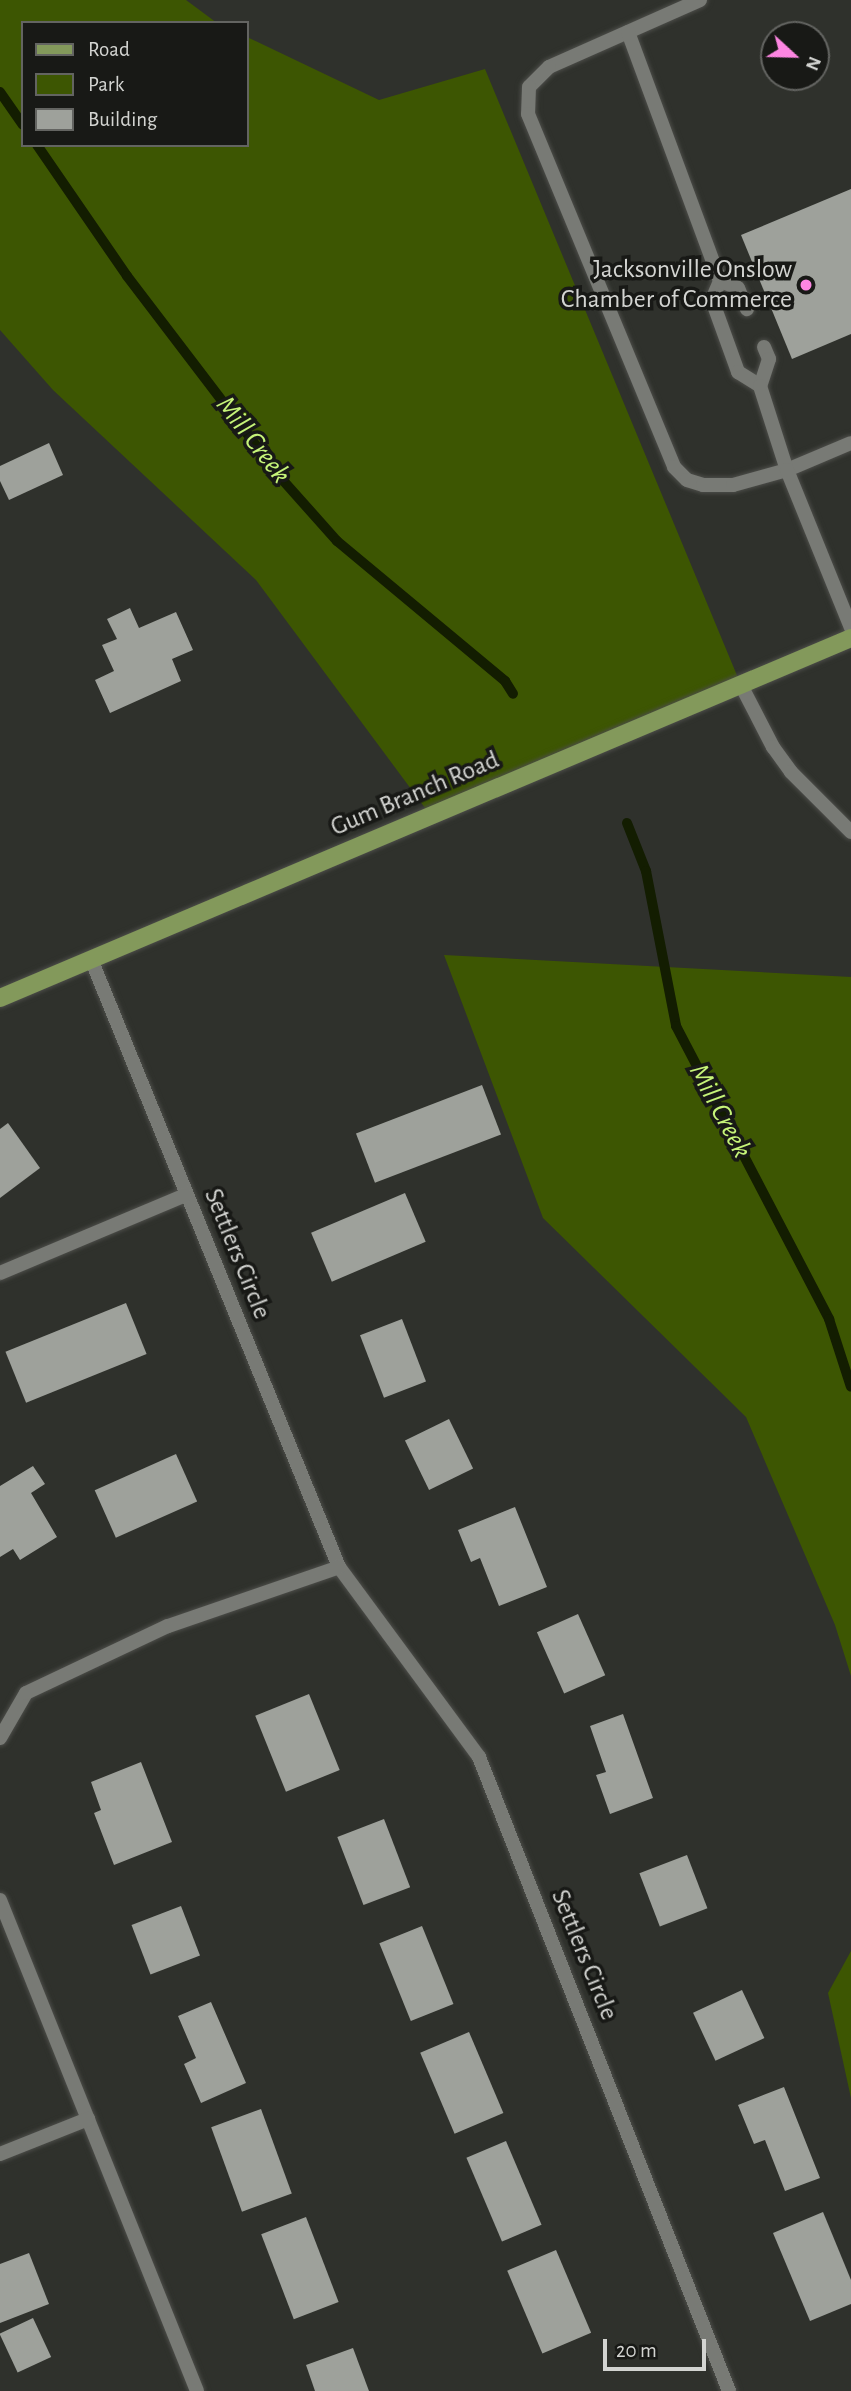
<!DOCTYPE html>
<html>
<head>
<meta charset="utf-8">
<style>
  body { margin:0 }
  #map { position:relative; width:851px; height:2391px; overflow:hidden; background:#2f312c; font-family:"Alegreya Sans",sans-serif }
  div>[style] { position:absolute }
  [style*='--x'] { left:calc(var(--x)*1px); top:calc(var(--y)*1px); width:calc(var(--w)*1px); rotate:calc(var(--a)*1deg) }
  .green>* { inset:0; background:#3d5602 }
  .stream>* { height:10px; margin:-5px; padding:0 5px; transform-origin:5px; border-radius:5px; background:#131d01 }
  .building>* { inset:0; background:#9ea19b; transform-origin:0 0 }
  .roads { filter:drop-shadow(0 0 2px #4c4d49) drop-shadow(0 0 2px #4c4d49) }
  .service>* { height:14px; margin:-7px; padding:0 7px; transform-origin:7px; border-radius:7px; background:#787a75 }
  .minor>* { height:14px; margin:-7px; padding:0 7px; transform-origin:7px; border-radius:7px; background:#787a75 }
  .tertiary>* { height:14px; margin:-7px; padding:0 7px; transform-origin:7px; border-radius:7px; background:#787a75 }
  .primary>* { height:18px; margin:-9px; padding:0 9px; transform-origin:9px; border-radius:9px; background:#83995b }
  .dots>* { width:19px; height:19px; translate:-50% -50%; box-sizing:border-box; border:4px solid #181916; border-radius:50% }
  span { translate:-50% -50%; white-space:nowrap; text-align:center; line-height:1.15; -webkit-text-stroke:7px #181916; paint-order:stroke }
  .poi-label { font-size:26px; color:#d3d4d1 }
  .right { translate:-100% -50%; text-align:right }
  .street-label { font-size:26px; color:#d3d4d1 }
  .water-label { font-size:28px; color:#c6f479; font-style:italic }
  .legend { position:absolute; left:21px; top:21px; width:228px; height:126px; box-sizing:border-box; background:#181916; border:2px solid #636461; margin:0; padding:9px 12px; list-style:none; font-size:21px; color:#d3d4d1 }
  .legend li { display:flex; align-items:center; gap:14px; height:35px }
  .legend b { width:35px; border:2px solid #636461 }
  .north { position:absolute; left:760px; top:21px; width:70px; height:70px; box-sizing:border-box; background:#181916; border:2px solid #636461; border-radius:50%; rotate:112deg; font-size:19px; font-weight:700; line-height:28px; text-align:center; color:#d3d4d1 }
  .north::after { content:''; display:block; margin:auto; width:24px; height:32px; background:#fd86e2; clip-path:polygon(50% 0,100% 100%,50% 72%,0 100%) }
  .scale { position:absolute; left:603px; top:2339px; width:103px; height:32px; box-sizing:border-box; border:4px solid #d3d4d1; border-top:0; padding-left:9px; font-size:21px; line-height:24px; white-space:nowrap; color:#d3d4d1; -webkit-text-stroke:5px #181916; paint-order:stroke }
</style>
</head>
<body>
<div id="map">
  <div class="green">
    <div style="clip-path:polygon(0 0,186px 0,217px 23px,23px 23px,23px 145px,247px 145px,247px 37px,379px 100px,485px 69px,741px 685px,431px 816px,256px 580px,53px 390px,0 330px)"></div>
    <div style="clip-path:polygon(444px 955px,851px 977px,851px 1676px,835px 1625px,746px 1417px,543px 1218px)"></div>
    <div style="clip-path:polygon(851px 1951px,851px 2098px,828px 1993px)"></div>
  </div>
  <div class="stream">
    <div style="--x:0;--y:92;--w:40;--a:55.1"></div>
    <div style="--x:37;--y:145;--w:159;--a:55.5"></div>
    <div style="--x:127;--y:276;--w:253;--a:52.7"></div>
    <div style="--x:280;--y:477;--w:86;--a:48.3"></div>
    <div style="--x:337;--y:541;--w:219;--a:39.8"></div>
    <div style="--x:505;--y:681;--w:15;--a:58"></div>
    <div style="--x:627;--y:823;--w:52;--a:68.4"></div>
    <div style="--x:646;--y:871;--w:158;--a:79"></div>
    <div style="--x:676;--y:1026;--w:331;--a:62.4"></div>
    <div style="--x:829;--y:1319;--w:71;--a:72.1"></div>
  </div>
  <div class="building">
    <div style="clip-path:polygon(851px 189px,851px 334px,792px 359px,741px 235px)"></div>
    <div style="clip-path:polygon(49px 443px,63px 475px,9px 500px,0 481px,0 466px)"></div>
    <div style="clip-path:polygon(130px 608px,139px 628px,176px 612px,193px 650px,172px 659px,181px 681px,110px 713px,95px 680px,114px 671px,102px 645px,117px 639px,107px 619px)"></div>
    <div style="left:482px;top:1085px;width:53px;height:135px;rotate:69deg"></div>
    <div style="clip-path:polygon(8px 1123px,40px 1168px,0 1198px,0 1129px)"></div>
    <div style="left:405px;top:1193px;width:53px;height:102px;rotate:67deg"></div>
    <div style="left:126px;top:1303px;width:55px;height:130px;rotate:68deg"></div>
    <div style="left:402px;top:1319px;width:67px;height:45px;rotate:69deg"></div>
    <div style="left:449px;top:1419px;width:55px;height:49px;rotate:64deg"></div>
    <div style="left:176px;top:1454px;width:52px;height:89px;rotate:66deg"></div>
    <div style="clip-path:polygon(33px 1466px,45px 1484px,31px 1493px,57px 1537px,20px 1560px,13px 1549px,0 1557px,0 1486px)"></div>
    <div style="clip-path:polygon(515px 1507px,547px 1587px,499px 1606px,480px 1558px,471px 1562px,458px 1530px)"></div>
    <div style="left:578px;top:1614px;width:67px;height:45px;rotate:66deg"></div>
    <div style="left:309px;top:1694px;width:82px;height:58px;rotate:68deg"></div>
    <div style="clip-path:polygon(623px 1714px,653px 1798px,610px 1814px,596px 1775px,606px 1772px,590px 1726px)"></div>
    <div style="clip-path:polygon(141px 1762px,172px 1842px,114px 1865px,94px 1813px,101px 1810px,91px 1782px)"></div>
    <div style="left:384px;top:1819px;width:73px;height:50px;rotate:69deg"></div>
    <div style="left:687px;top:1855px;width:57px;height:51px;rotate:69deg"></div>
    <div style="left:181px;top:1906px;width:53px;height:53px;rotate:69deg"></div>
    <div style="left:422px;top:1926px;width:84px;height:46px;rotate:68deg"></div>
    <div style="left:742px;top:1990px;width:53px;height:54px;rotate:65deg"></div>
    <div style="clip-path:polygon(211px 2002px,246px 2083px,201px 2103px,184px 2064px,196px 2058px,178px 2016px)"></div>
    <div style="left:469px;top:2032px;width:88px;height:53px;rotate:67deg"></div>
    <div style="clip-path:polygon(784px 2087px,820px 2178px,785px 2191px,765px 2140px,754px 2144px,738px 2105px)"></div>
    <div style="left:261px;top:2109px;width:90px;height:53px;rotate:70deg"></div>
    <div style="left:506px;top:2141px;width:91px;height:43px;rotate:67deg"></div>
    <div style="clip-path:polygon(823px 2212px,851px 2280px,851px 2304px,810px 2321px,773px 2233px)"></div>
    <div style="left:306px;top:2217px;width:91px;height:48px;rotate:69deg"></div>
    <div style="left:556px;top:2250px;width:90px;height:53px;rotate:67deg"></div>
    <div style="clip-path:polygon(29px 2253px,49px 2304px,0 2323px,0 2264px)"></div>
    <div style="left:33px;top:2318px;width:43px;height:37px;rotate:65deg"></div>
    <div style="clip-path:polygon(353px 2348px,369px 2391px,315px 2391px,306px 2365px)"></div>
  </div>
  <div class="roads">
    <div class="service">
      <div style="--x:700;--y:0;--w:165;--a:156.1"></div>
      <div style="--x:549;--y:67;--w:28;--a:135"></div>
      <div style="--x:529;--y:87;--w:27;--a:92"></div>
      <div style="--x:528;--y:114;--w:382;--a:67.5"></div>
      <div style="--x:674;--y:467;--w:18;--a:45"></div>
      <div style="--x:687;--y:480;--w:17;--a:17"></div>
      <div style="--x:703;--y:485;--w:30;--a:0"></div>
      <div style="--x:733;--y:485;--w:56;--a:-15.5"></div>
      <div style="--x:787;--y:470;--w:69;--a:-22.9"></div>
      <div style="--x:628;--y:32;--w:265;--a:69.7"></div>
      <div style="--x:720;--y:281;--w:21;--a:113"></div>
      <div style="--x:712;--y:300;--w:77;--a:70.1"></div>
      <div style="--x:738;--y:372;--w:26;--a:32"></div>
      <div style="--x:720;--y:281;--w:19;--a:21"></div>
      <div style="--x:738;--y:288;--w:23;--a:67"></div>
      <div style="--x:764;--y:347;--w:13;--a:67"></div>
      <div style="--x:769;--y:359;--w:28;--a:108"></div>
      <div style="--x:760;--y:386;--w:88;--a:72.2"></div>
      <div style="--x:787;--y:470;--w:170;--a:67.9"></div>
    </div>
    <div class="minor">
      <div style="--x:91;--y:959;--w:657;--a:67.81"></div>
      <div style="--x:339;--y:1567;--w:236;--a:53.6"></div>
      <div style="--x:479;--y:1757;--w:682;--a:68.48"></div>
      <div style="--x:0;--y:1273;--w:202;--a:-22.8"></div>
      <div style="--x:0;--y:1738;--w:52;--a:-60"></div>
      <div style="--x:26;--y:1693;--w:157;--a:-25.3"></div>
      <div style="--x:168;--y:1626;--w:181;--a:-19"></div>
      <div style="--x:0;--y:1900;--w:529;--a:68.14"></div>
      <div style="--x:0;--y:2154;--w:95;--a:-21.7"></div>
    </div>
    <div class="tertiary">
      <div style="--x:741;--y:685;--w:70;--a:62.7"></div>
      <div style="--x:773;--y:747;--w:31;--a:54"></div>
      <div style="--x:791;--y:772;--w:85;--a:45"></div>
    </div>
    <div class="primary">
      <div style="--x:0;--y:998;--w:924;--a:-22.93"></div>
    </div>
  </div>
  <div class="dots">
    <div style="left:806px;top:285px;background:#fd86e2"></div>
  </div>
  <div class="poi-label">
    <span class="right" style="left:792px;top:285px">Jacksonville Onslow<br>Chamber of Commerce</span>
  </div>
  <div class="street-label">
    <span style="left:415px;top:794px;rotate:-23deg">Gum Branch Road</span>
    <span style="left:237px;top:1254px;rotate:68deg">Settlers Circle</span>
    <span style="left:584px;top:1955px;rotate:68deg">Settlers Circle</span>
  </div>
  <div class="water-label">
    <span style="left:253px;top:440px;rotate:52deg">Mill Creek</span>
    <span style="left:720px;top:1111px;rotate:62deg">Mill Creek</span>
  </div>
  <ul class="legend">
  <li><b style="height:9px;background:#83995b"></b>Road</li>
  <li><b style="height:19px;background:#3d5602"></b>Park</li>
  <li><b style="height:19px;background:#9ea19b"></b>Building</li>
  </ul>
  <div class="north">N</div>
  <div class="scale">20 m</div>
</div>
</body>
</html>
